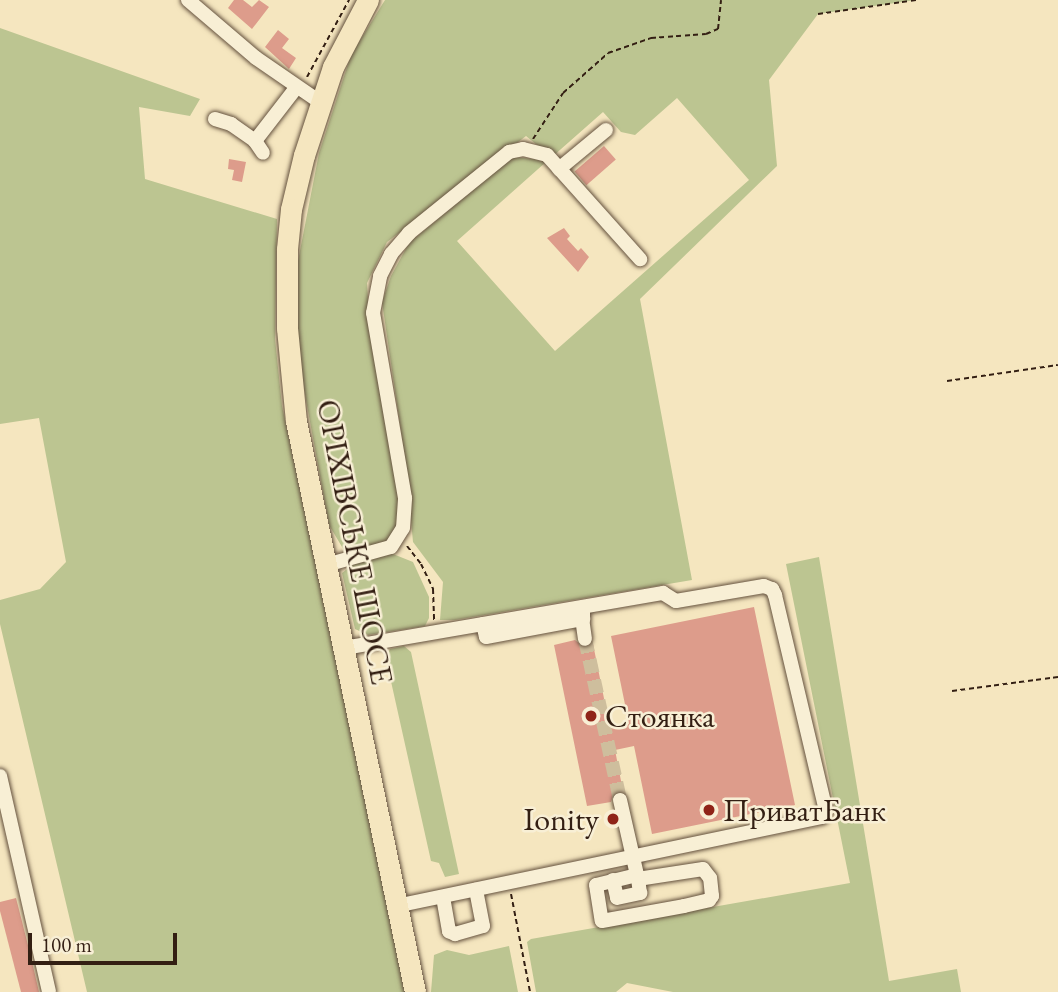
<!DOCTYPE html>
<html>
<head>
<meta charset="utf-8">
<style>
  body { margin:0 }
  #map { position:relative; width:1058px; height:992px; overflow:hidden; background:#f5e6bf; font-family:"EB Garamond",serif }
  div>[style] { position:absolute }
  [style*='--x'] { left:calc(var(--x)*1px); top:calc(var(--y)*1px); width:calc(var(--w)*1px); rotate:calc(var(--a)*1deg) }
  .green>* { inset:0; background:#bcc591 }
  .building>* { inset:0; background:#dd9c8b; transform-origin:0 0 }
  .minor-tunnel>* { height:14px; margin-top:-7px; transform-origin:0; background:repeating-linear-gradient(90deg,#cebe9d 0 14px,transparent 0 21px) }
  .path>* { height:2px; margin-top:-1px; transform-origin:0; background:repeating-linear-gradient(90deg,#331f13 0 5px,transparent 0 8.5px) }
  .roads { filter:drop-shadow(0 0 2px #64513e) drop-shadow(0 0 2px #64513e) }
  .minor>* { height:14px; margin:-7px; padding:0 7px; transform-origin:7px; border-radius:7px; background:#f8efd5 }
  .highway>* { height:21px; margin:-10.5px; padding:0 10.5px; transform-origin:10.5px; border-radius:10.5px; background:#f5e6bf }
  .dots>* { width:19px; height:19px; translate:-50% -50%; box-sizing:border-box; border:4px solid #f8efd5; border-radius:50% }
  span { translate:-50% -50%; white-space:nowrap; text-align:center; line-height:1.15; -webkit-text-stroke:5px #f8efd5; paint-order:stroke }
  .street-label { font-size:32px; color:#331f13 }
  .poi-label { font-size:32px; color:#331f13 }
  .left { translate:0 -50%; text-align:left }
  .right { translate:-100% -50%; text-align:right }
  .scale { position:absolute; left:28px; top:933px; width:149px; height:32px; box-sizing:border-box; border:4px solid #331f13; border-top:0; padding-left:9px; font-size:21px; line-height:24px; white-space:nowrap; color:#331f13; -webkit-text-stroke:5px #f8efd5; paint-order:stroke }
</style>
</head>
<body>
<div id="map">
  <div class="green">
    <div style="clip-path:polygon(385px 0,916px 0,818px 14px,769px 80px,777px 166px,640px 299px,692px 580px,455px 620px,440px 620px,443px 582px,413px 542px,406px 466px,382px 302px,391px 276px,409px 243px,513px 157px,534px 159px,546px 162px,457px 241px,555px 351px,749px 180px,677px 98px,635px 135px,621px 132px,603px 112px,552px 157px,526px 136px,387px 242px,367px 283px,370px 330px,401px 507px,396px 530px,382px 546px,345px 552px,329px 525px,295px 340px,298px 261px,319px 153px,351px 55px)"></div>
    <div style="clip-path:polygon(0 28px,200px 99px,190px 116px,139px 107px,145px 179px,277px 219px,275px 339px,282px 406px,410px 992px,87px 992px,0 624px,0 600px,40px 589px,66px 562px,39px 418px,0 424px)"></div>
    <div style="clip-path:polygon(393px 554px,413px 562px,429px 597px,429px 618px,425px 626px,368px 635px,355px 629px,342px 573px,355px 563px)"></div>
    <div style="clip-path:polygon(819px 557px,889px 981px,957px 969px,961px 992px,673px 992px,627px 983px,616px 992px,536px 992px,527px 942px,531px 939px,850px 883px,786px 564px)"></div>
    <div style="clip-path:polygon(404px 646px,411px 652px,459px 874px,445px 877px,439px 863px,431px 861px,386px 659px,390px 649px)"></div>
    <div style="clip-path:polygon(509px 946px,518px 992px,431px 992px,434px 955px,447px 950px,469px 955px)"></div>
  </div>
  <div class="building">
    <div style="clip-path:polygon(234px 0,243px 0,252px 7px,259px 0,269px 7px,252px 29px,228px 8px)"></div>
    <div style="clip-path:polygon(278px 30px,289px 39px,282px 48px,296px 58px,289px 69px,265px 47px)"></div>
    <div style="left:604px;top:146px;width:18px;height:39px;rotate:49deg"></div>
    <div style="clip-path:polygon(229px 159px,246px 162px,242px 182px,232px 180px,234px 170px,228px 169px)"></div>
    <div style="clip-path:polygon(564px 228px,570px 236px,567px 239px,578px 251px,581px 248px,589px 257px,578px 272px,547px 238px)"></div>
    <div style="clip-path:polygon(754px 607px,795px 805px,652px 834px,634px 746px,615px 750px,623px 791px,614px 793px,611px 802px,587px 806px,554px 645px,575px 640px,586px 649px,593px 644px,610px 728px,629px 724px,611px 636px)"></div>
    <div style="clip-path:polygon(16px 898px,30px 953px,39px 992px,21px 992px,0 911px,0 902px)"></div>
  </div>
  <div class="minor-tunnel">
    <div style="--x:585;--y:639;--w:165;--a:77.7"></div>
  </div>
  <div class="path">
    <div style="--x:818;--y:14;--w:99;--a:-8.1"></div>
    <div style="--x:307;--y:77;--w:88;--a:-61.4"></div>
    <div style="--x:533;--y:139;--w:55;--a:-56.9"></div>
    <div style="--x:563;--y:93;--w:60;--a:-41.6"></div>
    <div style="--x:608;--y:53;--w:46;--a:-19.2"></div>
    <div style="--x:651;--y:38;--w:55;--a:-4.2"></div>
    <div style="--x:706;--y:34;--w:13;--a:-23"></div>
    <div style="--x:718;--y:29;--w:29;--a:-84"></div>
    <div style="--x:947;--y:381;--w:112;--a:-8.2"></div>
    <div style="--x:407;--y:546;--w:23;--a:52"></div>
    <div style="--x:421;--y:564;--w:28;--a:64"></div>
    <div style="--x:433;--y:589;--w:31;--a:88"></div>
    <div style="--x:952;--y:691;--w:107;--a:-7.5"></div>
    <div style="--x:511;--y:894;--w:100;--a:79"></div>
  </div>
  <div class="roads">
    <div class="minor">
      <div style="--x:188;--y:0;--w:89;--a:40.5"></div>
      <div style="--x:256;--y:58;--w:78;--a:34.5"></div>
      <div style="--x:215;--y:119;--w:17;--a:17"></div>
      <div style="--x:231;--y:124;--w:29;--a:35"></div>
      <div style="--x:255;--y:141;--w:14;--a:56"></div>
      <div style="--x:255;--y:141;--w:67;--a:-52.3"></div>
      <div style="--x:559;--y:169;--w:61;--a:-39.7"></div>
      <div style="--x:326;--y:565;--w:67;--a:-15.5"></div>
      <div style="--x:391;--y:547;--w:22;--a:-58"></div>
      <div style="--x:403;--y:528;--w:30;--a:-86"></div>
      <div style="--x:405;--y:498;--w:188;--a:-99.8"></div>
      <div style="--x:373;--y:313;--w:38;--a:-79"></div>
      <div style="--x:380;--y:276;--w:25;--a:-63"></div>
      <div style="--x:391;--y:254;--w:28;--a:-49"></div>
      <div style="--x:409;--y:233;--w:129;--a:-39"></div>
      <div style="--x:509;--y:152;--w:14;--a:-12"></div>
      <div style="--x:523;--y:149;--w:25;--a:14"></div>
      <div style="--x:547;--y:155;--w:140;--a:48.2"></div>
      <div style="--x:582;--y:618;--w:21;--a:82"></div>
      <div style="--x:483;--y:624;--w:13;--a:77"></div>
      <div style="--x:486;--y:637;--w:99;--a:-10.5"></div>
      <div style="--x:583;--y:619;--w:12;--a:-90"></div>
      <div style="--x:344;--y:648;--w:324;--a:-9.8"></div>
      <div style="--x:663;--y:593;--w:15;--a:32"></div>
      <div style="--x:676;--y:601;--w:89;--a:-9.7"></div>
      <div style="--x:764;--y:586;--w:9;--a:21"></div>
      <div style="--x:772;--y:589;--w:7;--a:63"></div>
      <div style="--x:775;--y:595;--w:222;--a:76.7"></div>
      <div style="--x:826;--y:811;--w:7;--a:124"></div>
      <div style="--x:822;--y:817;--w:434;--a:168.2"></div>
      <div style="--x:0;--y:776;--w:221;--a:77.2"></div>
      <div style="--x:620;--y:800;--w:77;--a:77.2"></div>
      <div style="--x:637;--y:875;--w:42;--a:166.3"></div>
      <div style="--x:596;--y:885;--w:36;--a:81"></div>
      <div style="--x:602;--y:921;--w:83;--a:-10.4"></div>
      <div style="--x:684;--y:906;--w:26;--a:-13"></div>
      <div style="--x:709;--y:900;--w:5;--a:-53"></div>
      <div style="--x:712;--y:896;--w:18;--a:-96"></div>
      <div style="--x:710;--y:878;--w:11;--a:-128"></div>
      <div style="--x:703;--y:869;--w:66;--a:171.3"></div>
      <div style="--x:638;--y:879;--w:4;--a:-104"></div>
      <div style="--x:613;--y:880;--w:18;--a:77"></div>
      <div style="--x:617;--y:898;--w:24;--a:-12"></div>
      <div style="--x:640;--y:893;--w:14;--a:-98"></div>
      <div style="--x:443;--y:897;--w:35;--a:80"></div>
      <div style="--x:449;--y:931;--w:7;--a:27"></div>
      <div style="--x:455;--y:934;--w:29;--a:-16"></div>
      <div style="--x:483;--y:926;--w:37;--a:-101"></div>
    </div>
    <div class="highway">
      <div style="--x:368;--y:0;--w:76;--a:117.6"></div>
      <div style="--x:333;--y:67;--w:93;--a:108.2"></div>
      <div style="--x:304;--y:155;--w:56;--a:103.5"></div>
      <div style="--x:291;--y:209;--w:40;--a:95.7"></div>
      <div style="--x:287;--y:249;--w:79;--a:90"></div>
      <div style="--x:287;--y:328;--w:93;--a:84.5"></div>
      <div style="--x:296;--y:421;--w:583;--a:78.23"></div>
    </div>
  </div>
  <div class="dots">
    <div style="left:591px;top:716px;background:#8f2418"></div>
    <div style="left:709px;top:810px;background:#8f2418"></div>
    <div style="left:613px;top:819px;background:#8f2418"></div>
  </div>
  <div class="street-label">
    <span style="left:355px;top:542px;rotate:79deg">ОРІХІВСЬКЕ ШОСЕ</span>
  </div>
  <div class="poi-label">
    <span class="left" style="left:605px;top:716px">Стоянка</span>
    <span class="left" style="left:723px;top:810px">ПриватБанк</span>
    <span class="right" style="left:599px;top:819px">Ionity</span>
  </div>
  <div class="scale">100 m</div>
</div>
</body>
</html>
